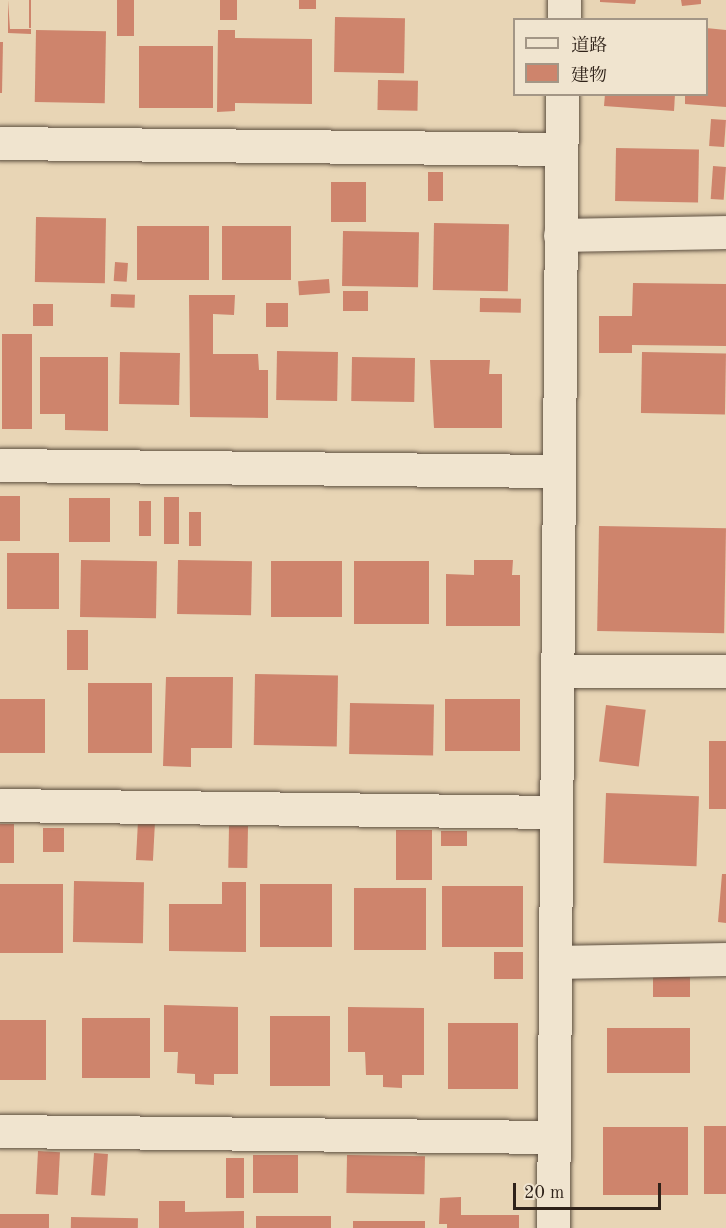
<!DOCTYPE html>
<html>
<head>
<meta charset="utf-8">
<style>
  body { margin:0 }
  #map { position:relative; width:726px; height:1228px; overflow:hidden; background:#e8d5b5; font-family:"Old Standard TT","Noto Serif JP",serif }
  div>[style] { position:absolute }
  [style*='--x'] { left:calc(var(--x)*1px); top:calc(var(--y)*1px); width:calc(var(--w)*1px); rotate:calc(var(--a)*1deg) }
  .building>* { inset:0; background:#ce846c; transform-origin:0 0 }
  .roads { filter:drop-shadow(0 0 2px #5d4f40) drop-shadow(0 0 2px #5d4f40) }
  .minor>* { height:33px; margin:-16.5px; padding:0 16.5px; transform-origin:16.5px; border-radius:16.5px; background:#f0e4cf }
  span { translate:-50% -50%; white-space:nowrap; text-align:center; line-height:1.15; -webkit-text-stroke:5px #f0e4cf; paint-order:stroke }
  .legend { position:absolute; left:513px; top:18px; width:195px; height:78px; box-sizing:border-box; background:#f0e4cf; border:2px solid #a39686; margin:0; padding:8px 10px; list-style:none; font-size:18px; color:#2f2219 }
  .legend li { display:flex; align-items:center; gap:12px; height:30px }
  .legend b { width:30px; border:2px solid #a39686 }
  .scale { position:absolute; left:513px; top:1183px; width:148px; height:27px; box-sizing:border-box; border:3px solid #2f2219; border-top:0; padding-left:8px; font-size:18px; line-height:21px; white-space:nowrap; color:#2f2219; -webkit-text-stroke:4px #f0e4cf; paint-order:stroke }
</style>
</head>
<body>
<div id="map">
  <div class="building">
    <div style="clip-path:polygon(8px 0,10px 29px,31px 29px,31px 34px,8px 33px)"></div>
    <div style="left:29px;top:0;width:2px;height:28px"></div>
    <div style="left:117px;top:0;width:17px;height:36px"></div>
    <div style="left:220px;top:0;width:17px;height:20px"></div>
    <div style="left:299px;top:0;width:17px;height:9px"></div>
    <div style="clip-path:polygon(600px 0,636px 0,635px 4px,600px 2px)"></div>
    <div style="clip-path:polygon(681px 0,701px 0,701px 4px,682px 6px)"></div>
    <div style="left:335px;top:17px;width:70px;height:55px;rotate:1deg"></div>
    <div style="clip-path:polygon(706px 28px,726px 30px,726px 107px,685px 104px,685px 94px,706px 94px)"></div>
    <div style="left:36px;top:30px;width:70px;height:72px;rotate:1deg"></div>
    <div style="clip-path:polygon(218px 30px,235px 30px,235px 38px,312px 39px,312px 104px,235px 103px,235px 111px,217px 112px)"></div>
    <div style="clip-path:polygon(0 42px,3px 42px,2px 93px,0 93px)"></div>
    <div style="left:139px;top:46px;width:74px;height:62px"></div>
    <div style="left:378px;top:80px;width:40px;height:30px;rotate:1deg"></div>
    <div style="clip-path:polygon(605px 94px,675px 94px,674px 111px,604px 106px)"></div>
    <div style="left:711px;top:119px;width:15px;height:27px;rotate:4deg"></div>
    <div style="left:616px;top:148px;width:83px;height:53px;rotate:1deg"></div>
    <div style="left:713px;top:166px;width:13px;height:33px;rotate:4deg"></div>
    <div style="left:428px;top:172px;width:15px;height:29px"></div>
    <div style="left:331px;top:182px;width:35px;height:40px"></div>
    <div style="left:36px;top:217px;width:70px;height:65px;rotate:1deg"></div>
    <div style="left:434px;top:223px;width:75px;height:67px;rotate:1deg"></div>
    <div style="left:137px;top:226px;width:72px;height:54px"></div>
    <div style="left:222px;top:226px;width:69px;height:54px"></div>
    <div style="left:343px;top:231px;width:76px;height:55px;rotate:1deg"></div>
    <div style="left:115px;top:262px;width:13px;height:19px;rotate:4deg"></div>
    <div style="left:329px;top:279px;width:14px;height:31px;rotate:86deg"></div>
    <div style="clip-path:polygon(633px 283px,726px 284px,726px 346px,632px 345px,632px 353px,599px 353px,599px 316px,632px 316px)"></div>
    <div style="left:343px;top:291px;width:25px;height:20px"></div>
    <div style="left:111px;top:294px;width:24px;height:13px;rotate:2deg"></div>
    <div style="clip-path:polygon(189px 295px,235px 295px,234px 315px,213px 314px,213px 354px,258px 354px,259px 370px,268px 370px,268px 418px,190px 417px)"></div>
    <div style="left:480px;top:298px;width:41px;height:14px;rotate:1deg"></div>
    <div style="left:266px;top:303px;width:22px;height:24px"></div>
    <div style="left:33px;top:304px;width:20px;height:22px"></div>
    <div style="left:32px;top:334px;width:95px;height:30px;rotate:90deg"></div>
    <div style="left:277px;top:351px;width:61px;height:49px;rotate:1deg"></div>
    <div style="left:120px;top:352px;width:60px;height:52px;rotate:1deg"></div>
    <div style="left:642px;top:352px;width:84px;height:61px;rotate:1deg"></div>
    <div style="clip-path:polygon(40px 357px,108px 357px,108px 431px,65px 430px,65px 414px,40px 414px)"></div>
    <div style="left:352px;top:357px;width:63px;height:44px;rotate:1deg"></div>
    <div style="clip-path:polygon(430px 360px,490px 360px,489px 374px,502px 374px,502px 428px,434px 428px)"></div>
    <div style="left:0;top:496px;width:20px;height:45px"></div>
    <div style="left:164px;top:497px;width:15px;height:47px"></div>
    <div style="left:69px;top:498px;width:41px;height:44px"></div>
    <div style="left:139px;top:501px;width:12px;height:35px"></div>
    <div style="left:189px;top:512px;width:12px;height:34px"></div>
    <div style="left:599px;top:526px;width:127px;height:105px;rotate:1deg"></div>
    <div style="left:7px;top:553px;width:52px;height:56px"></div>
    <div style="left:81px;top:560px;width:76px;height:57px;rotate:1deg"></div>
    <div style="left:178px;top:560px;width:74px;height:54px;rotate:1deg"></div>
    <div style="clip-path:polygon(474px 560px,513px 560px,512px 575px,520px 575px,520px 626px,446px 626px,446px 574px,474px 575px)"></div>
    <div style="left:271px;top:561px;width:71px;height:56px"></div>
    <div style="left:354px;top:561px;width:75px;height:63px"></div>
    <div style="left:67px;top:630px;width:21px;height:40px"></div>
    <div style="left:255px;top:674px;width:83px;height:71px;rotate:1deg"></div>
    <div style="clip-path:polygon(166px 677px,233px 677px,232px 748px,191px 748px,191px 767px,163px 766px)"></div>
    <div style="left:88px;top:683px;width:64px;height:70px"></div>
    <div style="left:0;top:699px;width:45px;height:54px"></div>
    <div style="left:445px;top:699px;width:75px;height:52px"></div>
    <div style="left:350px;top:703px;width:84px;height:51px;rotate:1deg"></div>
    <div style="left:606px;top:705px;width:40px;height:57px;rotate:7deg"></div>
    <div style="left:709px;top:741px;width:17px;height:68px"></div>
    <div style="left:606px;top:793px;width:93px;height:70px;rotate:2deg"></div>
    <div style="left:138px;top:821px;width:17px;height:39px;rotate:3deg"></div>
    <div style="left:0;top:824px;width:14px;height:39px"></div>
    <div style="left:248px;top:826px;width:42px;height:19px;rotate:91deg"></div>
    <div style="left:64px;top:828px;width:24px;height:21px;rotate:90deg"></div>
    <div style="left:396px;top:830px;width:36px;height:50px"></div>
    <div style="left:441px;top:831px;width:26px;height:15px"></div>
    <div style="clip-path:polygon(722px 874px,726px 874px,726px 923px,718px 922px)"></div>
    <div style="left:74px;top:881px;width:70px;height:61px;rotate:1deg"></div>
    <div style="clip-path:polygon(222px 882px,246px 882px,246px 952px,169px 951px,169px 904px,222px 904px)"></div>
    <div style="left:0;top:884px;width:63px;height:69px"></div>
    <div style="left:260px;top:884px;width:72px;height:63px"></div>
    <div style="left:442px;top:886px;width:81px;height:61px"></div>
    <div style="left:354px;top:888px;width:72px;height:62px"></div>
    <div style="left:523px;top:952px;width:27px;height:29px;rotate:90deg"></div>
    <div style="left:653px;top:975px;width:37px;height:22px"></div>
    <div style="clip-path:polygon(164px 1005px,238px 1007px,238px 1074px,214px 1074px,214px 1085px,195px 1084px,195px 1074px,177px 1073px,178px 1052px,164px 1052px)"></div>
    <div style="clip-path:polygon(348px 1007px,424px 1008px,424px 1075px,402px 1075px,402px 1088px,383px 1087px,383px 1075px,366px 1075px,365px 1052px,348px 1052px)"></div>
    <div style="left:270px;top:1016px;width:60px;height:70px"></div>
    <div style="left:82px;top:1018px;width:68px;height:60px"></div>
    <div style="left:46px;top:1020px;width:60px;height:46px;rotate:90deg"></div>
    <div style="left:448px;top:1023px;width:70px;height:66px"></div>
    <div style="left:607px;top:1028px;width:83px;height:45px"></div>
    <div style="left:704px;top:1126px;width:22px;height:68px"></div>
    <div style="left:603px;top:1127px;width:85px;height:68px"></div>
    <div style="left:38px;top:1151px;width:22px;height:43px;rotate:3deg"></div>
    <div style="left:94px;top:1153px;width:14px;height:42px;rotate:4deg"></div>
    <div style="left:253px;top:1155px;width:45px;height:38px"></div>
    <div style="left:347px;top:1155px;width:78px;height:38px;rotate:1deg"></div>
    <div style="left:226px;top:1158px;width:18px;height:40px"></div>
    <div style="clip-path:polygon(461px 1197px,461px 1215px,519px 1215px,519px 1228px,447px 1228px,447px 1224px,439px 1224px,440px 1198px)"></div>
    <div style="clip-path:polygon(159px 1201px,185px 1201px,185px 1212px,244px 1211px,244px 1228px,159px 1228px)"></div>
    <div style="left:0;top:1214px;width:49px;height:14px"></div>
    <div style="left:256px;top:1216px;width:75px;height:12px"></div>
    <div style="left:71px;top:1217px;width:67px;height:11px;rotate:1deg"></div>
    <div style="left:353px;top:1221px;width:72px;height:7px"></div>
  </div>
  <div class="roads">
    <div class="minor">
      <div style="--x:564;--y:20;--w:20;--a:-90"></div>
      <div style="--x:0;--y:143;--w:561;--a:0.61"></div>
      <div style="--x:560;--y:235;--w:166;--a:-1"></div>
      <div style="--x:0;--y:465;--w:558;--a:0.62"></div>
      <div style="--x:557;--y:671;--w:169;--a:0"></div>
      <div style="--x:0;--y:805;--w:556;--a:0.72"></div>
      <div style="--x:555;--y:962;--w:171;--a:-1"></div>
      <div style="--x:0;--y:1131;--w:554;--a:0.62"></div>
      <div style="--x:553;--y:1228;--w:1134;--a:-89.55"></div>
    </div>
  </div>
  <ul class="legend">
  <li><b style="height:8px;background:#f0e4cf"></b>道路</li>
  <li><b style="height:16px;background:#ce846c"></b>建物</li>
  </ul>
  <div class="scale">20 m</div>
</div>
</body>
</html>
